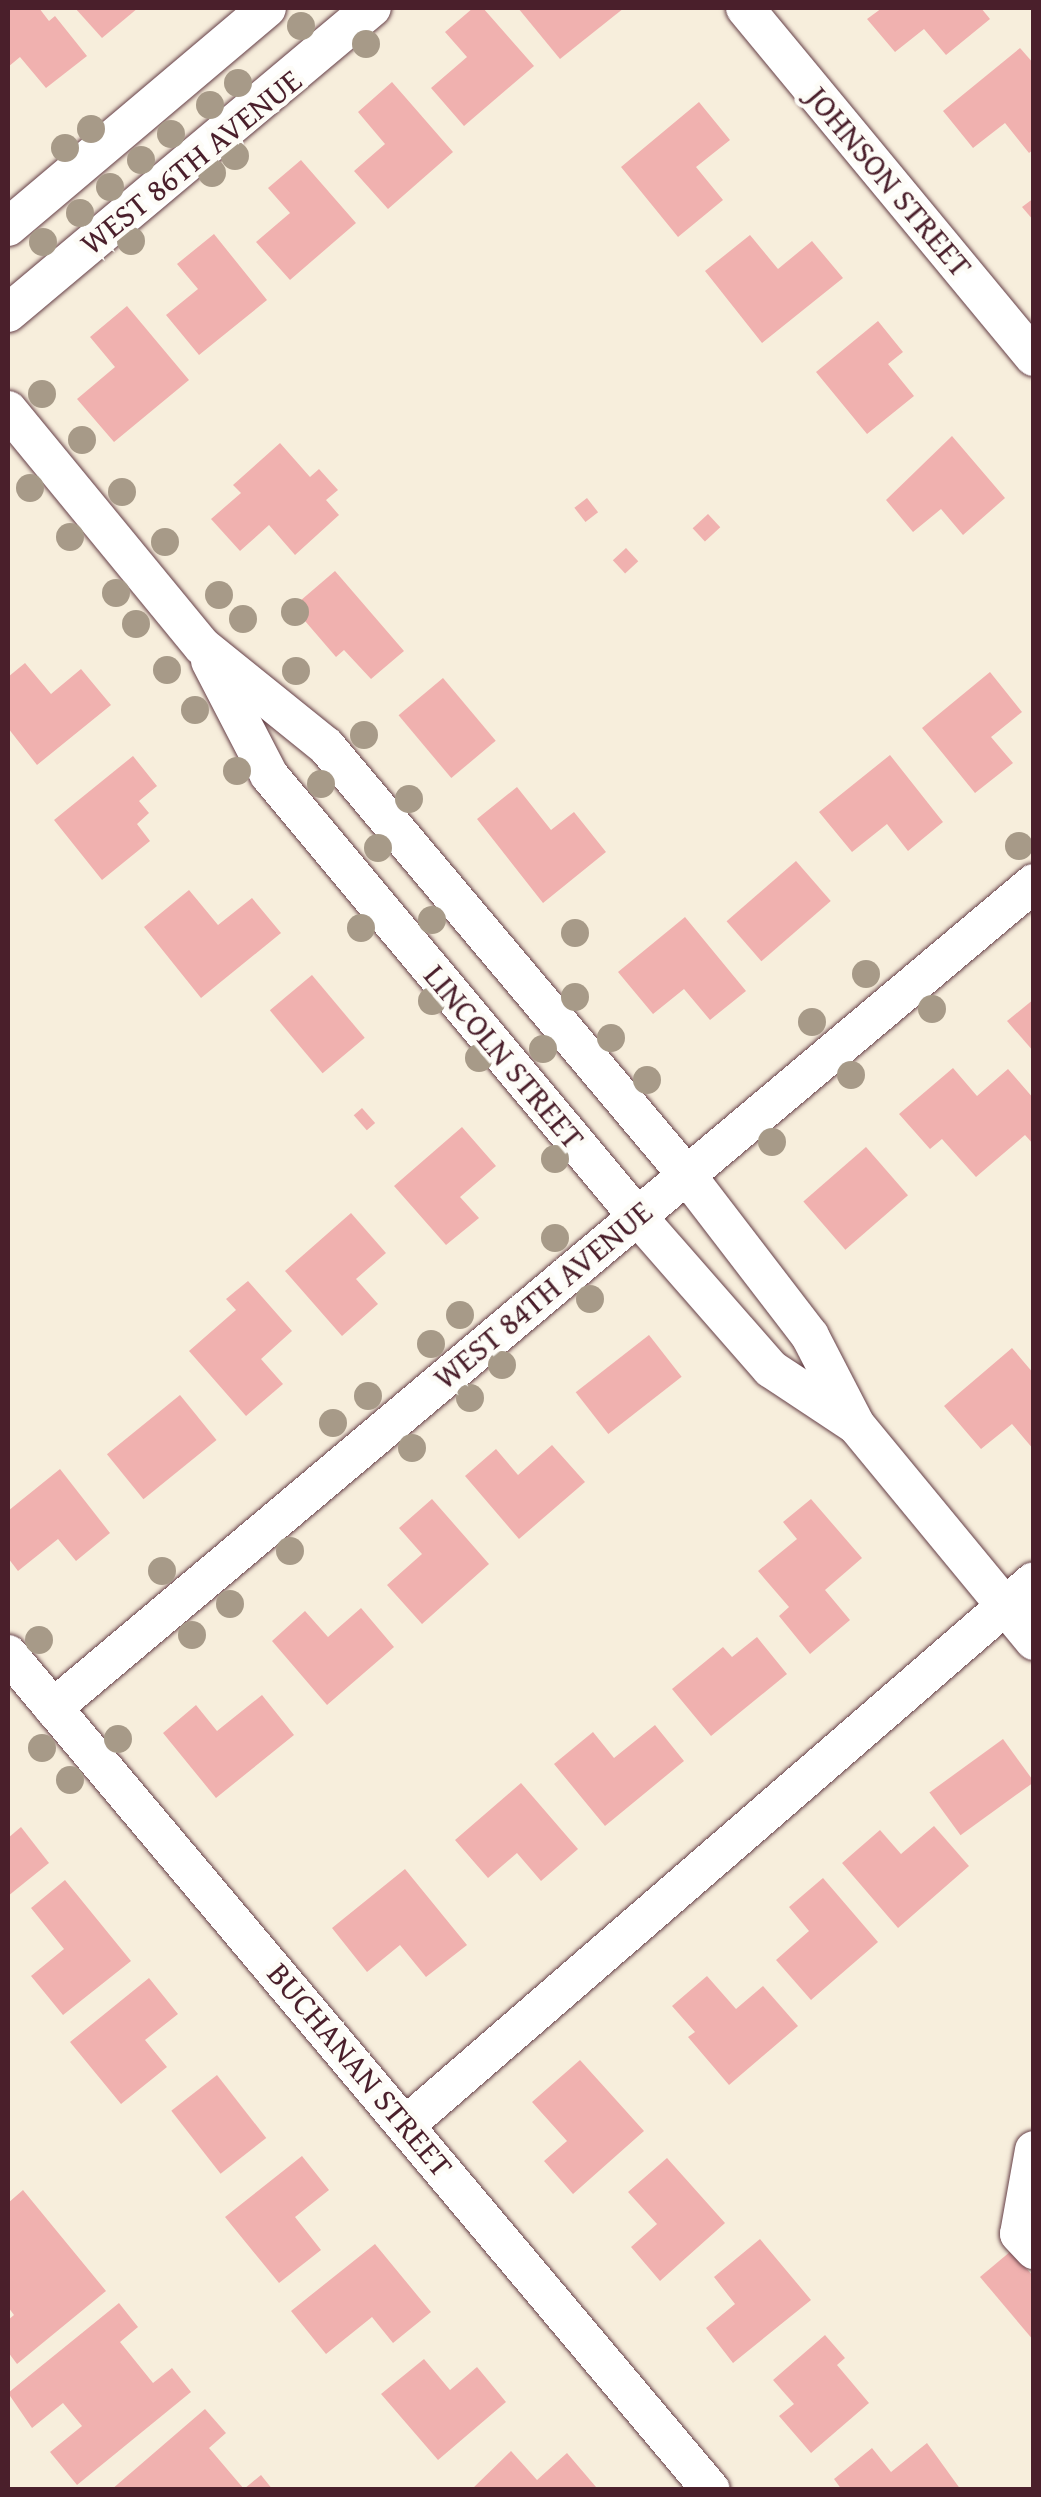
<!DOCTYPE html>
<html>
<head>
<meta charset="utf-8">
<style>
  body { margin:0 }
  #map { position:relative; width:1041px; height:2497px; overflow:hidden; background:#f7eedc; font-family:"Gentium Book Plus",serif }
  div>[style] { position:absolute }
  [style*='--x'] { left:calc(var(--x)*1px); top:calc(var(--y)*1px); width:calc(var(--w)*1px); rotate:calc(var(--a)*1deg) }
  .building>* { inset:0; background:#f0b1af; transform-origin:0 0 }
  .roads { filter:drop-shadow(0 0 2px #643e46) drop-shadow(0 0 2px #643e46) }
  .street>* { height:38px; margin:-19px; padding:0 19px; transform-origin:19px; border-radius:19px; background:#fff }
  .trees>* { width:28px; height:28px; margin:-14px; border-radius:50%; background:#a79a88 }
  span { translate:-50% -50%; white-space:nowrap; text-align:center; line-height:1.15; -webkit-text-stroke:9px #fdfcf7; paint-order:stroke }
  .street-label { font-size:32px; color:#4a1f2b }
  .frame { position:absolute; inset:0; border:10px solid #4a1f2b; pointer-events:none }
</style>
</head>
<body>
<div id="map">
  <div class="building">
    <div style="clip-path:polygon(8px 8px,39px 8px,49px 21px,55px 16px,87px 56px,46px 88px,20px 57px,8px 67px)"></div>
    <div style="clip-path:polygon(75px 8px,138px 8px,102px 38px)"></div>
    <div style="clip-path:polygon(473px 8px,483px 8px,534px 66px,464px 126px,431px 88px,467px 57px,445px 32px)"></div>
    <div style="clip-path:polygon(518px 8px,624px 8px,560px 59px)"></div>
    <div style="clip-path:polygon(882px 8px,981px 8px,990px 19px,946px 55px,924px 29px,895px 52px,867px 19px)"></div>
    <div style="clip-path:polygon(1020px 48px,1034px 64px,1034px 149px,1029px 153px,1005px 123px,973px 148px,943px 111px)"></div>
    <div style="clip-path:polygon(392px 82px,453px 152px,388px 209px,354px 171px,385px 144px,358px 112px)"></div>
    <div style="clip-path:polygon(699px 102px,730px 140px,696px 167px,723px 200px,678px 237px,621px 167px)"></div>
    <div style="clip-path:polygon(301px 160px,356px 223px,290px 280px,256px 242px,290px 213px,268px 188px)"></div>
    <div style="clip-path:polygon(1034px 198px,1034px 221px,1022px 207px)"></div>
    <div style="clip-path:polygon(214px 234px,267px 300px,199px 355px,166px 315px,198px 289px,177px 264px)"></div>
    <div style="clip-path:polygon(750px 235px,778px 269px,812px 241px,843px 278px,762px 343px,705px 271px)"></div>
    <div style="clip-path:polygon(127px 306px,189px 380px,114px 442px,77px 399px,115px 367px,90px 337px)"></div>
    <div style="clip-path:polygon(878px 321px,903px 352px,888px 364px,914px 396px,867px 434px,816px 372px)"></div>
    <div style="clip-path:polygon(952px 436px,1005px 498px,963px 535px,941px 509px,913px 532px,886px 500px)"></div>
    <div style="clip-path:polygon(280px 443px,310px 477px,319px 469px,338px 490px,326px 500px,339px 515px,295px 555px,269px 525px,240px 551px,211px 519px,241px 493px,233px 485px)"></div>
    <div style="left:587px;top:498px;width:18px;height:16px;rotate:52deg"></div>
    <div style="left:708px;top:514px;width:18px;height:21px;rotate:47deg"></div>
    <div style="left:626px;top:548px;width:18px;height:18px;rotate:47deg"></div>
    <div style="clip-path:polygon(335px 571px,404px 651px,371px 679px,344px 650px,336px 657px,293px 607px)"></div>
    <div style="clip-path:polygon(25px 663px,51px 694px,81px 669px,111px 705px,37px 765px,8px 728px,8px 677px)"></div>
    <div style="clip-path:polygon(990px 672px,1022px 712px,991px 737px,1013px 763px,975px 793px,922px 728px)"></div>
    <div style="left:443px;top:678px;width:82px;height:58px;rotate:50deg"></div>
    <div style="clip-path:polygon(890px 755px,943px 822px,908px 851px,887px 824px,852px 852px,819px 812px)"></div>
    <div style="clip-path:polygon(133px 756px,157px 786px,139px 801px,149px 813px,137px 824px,150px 841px,102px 880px,54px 820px)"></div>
    <div style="clip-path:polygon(517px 787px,551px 830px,574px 812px,606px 852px,543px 903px,477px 819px)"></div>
    <div style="left:796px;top:861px;width:53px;height:92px;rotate:49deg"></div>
    <div style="clip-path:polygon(189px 890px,218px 925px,252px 898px,281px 933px,201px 998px,144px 927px)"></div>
    <div style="clip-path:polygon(685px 917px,746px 991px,710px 1020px,684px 989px,653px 1014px,618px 972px)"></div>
    <div style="left:312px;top:975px;width:82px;height:55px;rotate:50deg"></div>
    <div style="clip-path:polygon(1034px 999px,1034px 1052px,1007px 1021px)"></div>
    <div style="clip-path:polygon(953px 1068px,977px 1096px,1008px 1069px,1034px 1099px,1034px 1145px,1025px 1135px,976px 1177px,942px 1139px,930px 1149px,899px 1114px)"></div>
    <div style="left:362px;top:1108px;width:20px;height:11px;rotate:49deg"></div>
    <div style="clip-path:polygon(462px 1127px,496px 1166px,460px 1197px,479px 1218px,446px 1245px,394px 1186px)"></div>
    <div style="left:866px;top:1147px;width:64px;height:83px;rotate:49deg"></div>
    <div style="clip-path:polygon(351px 1213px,386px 1253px,356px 1279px,378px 1304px,342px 1336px,285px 1271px)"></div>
    <div style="clip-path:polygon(248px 1281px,292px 1331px,261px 1359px,283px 1384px,246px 1416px,189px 1351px,236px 1310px,226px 1299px)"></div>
    <div style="left:649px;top:1335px;width:53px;height:93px;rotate:52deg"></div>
    <div style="clip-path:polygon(1012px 1348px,1034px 1374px,1034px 1450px,1012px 1424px,981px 1449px,944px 1406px)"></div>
    <div style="left:180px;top:1395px;width:58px;height:94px;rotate:51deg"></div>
    <div style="clip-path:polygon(552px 1445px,585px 1482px,519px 1539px,465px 1476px,496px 1449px,518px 1475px)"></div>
    <div style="clip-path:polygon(60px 1469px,110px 1533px,76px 1561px,58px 1539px,18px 1571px,8px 1558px,8px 1511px)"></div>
    <div style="clip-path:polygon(432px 1499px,489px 1564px,422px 1624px,387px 1585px,422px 1554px,399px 1528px)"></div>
    <div style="clip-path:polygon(811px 1499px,862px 1558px,825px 1590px,850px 1620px,810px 1654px,779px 1616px,789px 1607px,758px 1571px,797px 1539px,783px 1522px)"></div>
    <div style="clip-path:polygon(361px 1608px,394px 1647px,327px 1705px,272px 1641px,305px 1611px,328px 1637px)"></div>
    <div style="clip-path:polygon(757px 1637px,787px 1674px,711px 1736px,672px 1689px,723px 1647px,732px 1657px)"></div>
    <div style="clip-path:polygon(262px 1695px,294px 1735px,216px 1798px,163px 1733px,196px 1705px,217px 1731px)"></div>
    <div style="clip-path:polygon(655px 1725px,684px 1761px,605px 1826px,554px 1764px,593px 1732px,614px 1758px)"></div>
    <div style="left:1003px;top:1739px;width:53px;height:91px;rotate:54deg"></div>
    <div style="clip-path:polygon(521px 1783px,578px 1849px,541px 1881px,517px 1853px,488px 1878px,455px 1840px)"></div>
    <div style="clip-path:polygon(934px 1826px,969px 1866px,898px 1928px,842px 1863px,880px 1830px,901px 1854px)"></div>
    <div style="clip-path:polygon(21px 1827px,49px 1863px,8px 1896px,8px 1838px)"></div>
    <div style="clip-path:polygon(405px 1869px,467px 1945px,426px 1977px,400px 1945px,367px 1972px,332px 1928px)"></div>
    <div style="clip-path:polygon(823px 1878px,878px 1942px,811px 2000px,776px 1960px,809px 1931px,789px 1907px)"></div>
    <div style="clip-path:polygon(65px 1880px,131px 1961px,63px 2015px,31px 1976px,64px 1949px,31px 1908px)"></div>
    <div style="clip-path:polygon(707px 1976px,736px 2009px,763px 1986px,798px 2026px,729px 2085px,688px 2037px,695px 2032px,672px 2006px)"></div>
    <div style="clip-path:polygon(149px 1978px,178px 2014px,145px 2040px,167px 2067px,121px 2104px,70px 2042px)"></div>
    <div style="clip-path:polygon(580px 2060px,644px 2131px,573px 2194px,544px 2161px,567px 2141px,532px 2102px)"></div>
    <div style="left:217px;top:2075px;width:80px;height:58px;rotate:52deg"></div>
    <div style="clip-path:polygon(302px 2156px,329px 2190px,295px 2217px,321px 2250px,279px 2283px,225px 2217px)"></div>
    <div style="clip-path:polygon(667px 2158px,725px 2223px,660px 2281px,631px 2247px,657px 2224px,628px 2192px)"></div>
    <div style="clip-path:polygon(23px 2190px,106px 2291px,17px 2364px,8px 2352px,8px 2320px,14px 2315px,8px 2307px,8px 2203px)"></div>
    <div style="clip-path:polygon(760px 2239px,811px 2300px,733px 2363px,706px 2328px,735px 2304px,714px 2277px)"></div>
    <div style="clip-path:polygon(375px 2244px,431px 2312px,393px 2343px,372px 2317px,326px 2354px,291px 2311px)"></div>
    <div style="clip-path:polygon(1011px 2251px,1034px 2277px,1034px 2341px,980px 2277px)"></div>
    <div style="clip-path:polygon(119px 2303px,138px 2327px,120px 2342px,153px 2383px,172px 2368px,191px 2392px,77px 2485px,50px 2452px,82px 2426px,63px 2403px,32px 2428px,8px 2393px)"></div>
    <div style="clip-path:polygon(825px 2335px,845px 2358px,837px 2365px,869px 2403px,811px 2453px,779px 2416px,794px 2404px,773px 2380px)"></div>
    <div style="clip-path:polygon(424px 2359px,450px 2390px,477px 2367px,506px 2402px,438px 2460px,381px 2394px)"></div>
    <div style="clip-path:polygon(205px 2409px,226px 2433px,209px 2448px,244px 2489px,261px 2475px,273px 2490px,111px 2490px)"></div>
    <div style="clip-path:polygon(927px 2443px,961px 2490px,842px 2490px,834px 2479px,872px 2448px,891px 2472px)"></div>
    <div style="clip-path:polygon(511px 2451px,537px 2480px,567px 2453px,596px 2487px,471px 2490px)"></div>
  </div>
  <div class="roads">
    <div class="street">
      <div style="--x:745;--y:8;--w:453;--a:50.4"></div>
      <div style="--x:8;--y:227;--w:339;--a:-40.2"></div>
      <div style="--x:8;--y:313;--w:475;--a:-40"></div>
      <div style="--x:8;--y:410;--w:306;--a:50.6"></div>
      <div style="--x:202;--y:646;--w:159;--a:38.9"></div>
      <div style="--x:326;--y:746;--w:558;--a:49.94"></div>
      <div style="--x:685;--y:1173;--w:205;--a:52.5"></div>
      <div style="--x:810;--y:1336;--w:100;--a:62.7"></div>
      <div style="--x:856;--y:1425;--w:280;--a:50.5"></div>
      <div style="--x:210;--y:661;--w:128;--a:62.6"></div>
      <div style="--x:269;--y:775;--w:574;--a:50.16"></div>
      <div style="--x:637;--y:1216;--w:203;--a:48.8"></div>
      <div style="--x:771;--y:1369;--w:100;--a:33.5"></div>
      <div style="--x:8;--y:1654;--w:1092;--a:49.94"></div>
      <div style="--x:53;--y:1708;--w:1282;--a:-40.06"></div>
      <div style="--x:407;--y:2124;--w:829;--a:-40.89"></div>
      <div style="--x:1034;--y:2150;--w:85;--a:100.1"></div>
      <div style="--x:1019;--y:2234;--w:22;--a:47"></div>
    </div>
  </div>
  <div class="trees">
    <div style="left:301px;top:26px"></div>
    <div style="left:366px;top:44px"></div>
    <div style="left:238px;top:83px"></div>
    <div style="left:210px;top:105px"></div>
    <div style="left:91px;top:129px"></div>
    <div style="left:171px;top:134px"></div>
    <div style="left:65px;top:148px"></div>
    <div style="left:235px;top:156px"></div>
    <div style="left:141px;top:160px"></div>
    <div style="left:212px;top:173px"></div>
    <div style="left:110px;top:187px"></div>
    <div style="left:80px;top:213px"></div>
    <div style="left:131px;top:241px"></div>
    <div style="left:43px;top:242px"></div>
    <div style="left:42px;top:394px"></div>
    <div style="left:82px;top:440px"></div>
    <div style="left:30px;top:488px"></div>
    <div style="left:122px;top:492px"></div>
    <div style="left:70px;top:537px"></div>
    <div style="left:165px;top:542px"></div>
    <div style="left:116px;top:593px"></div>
    <div style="left:219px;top:595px"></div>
    <div style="left:295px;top:612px"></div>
    <div style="left:243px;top:619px"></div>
    <div style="left:136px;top:624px"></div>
    <div style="left:167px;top:670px"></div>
    <div style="left:296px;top:671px"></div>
    <div style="left:195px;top:710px"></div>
    <div style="left:364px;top:735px"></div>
    <div style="left:237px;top:771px"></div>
    <div style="left:321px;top:784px"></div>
    <div style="left:409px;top:799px"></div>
    <div style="left:1019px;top:846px"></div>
    <div style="left:378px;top:848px"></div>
    <div style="left:432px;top:920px"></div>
    <div style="left:361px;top:928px"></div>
    <div style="left:575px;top:933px"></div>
    <div style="left:866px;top:974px"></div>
    <div style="left:575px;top:997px"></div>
    <div style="left:432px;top:1001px"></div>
    <div style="left:932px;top:1009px"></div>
    <div style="left:812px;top:1022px"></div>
    <div style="left:611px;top:1038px"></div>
    <div style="left:543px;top:1049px"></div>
    <div style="left:479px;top:1058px"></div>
    <div style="left:851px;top:1075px"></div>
    <div style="left:647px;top:1080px"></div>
    <div style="left:772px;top:1142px"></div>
    <div style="left:555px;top:1159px"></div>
    <div style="left:555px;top:1238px"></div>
    <div style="left:590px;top:1299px"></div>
    <div style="left:460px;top:1315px"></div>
    <div style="left:431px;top:1344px"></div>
    <div style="left:502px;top:1365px"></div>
    <div style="left:368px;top:1396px"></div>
    <div style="left:470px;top:1398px"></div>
    <div style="left:333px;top:1423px"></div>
    <div style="left:412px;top:1448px"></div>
    <div style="left:290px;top:1551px"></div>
    <div style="left:162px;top:1571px"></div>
    <div style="left:230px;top:1604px"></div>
    <div style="left:192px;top:1635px"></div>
    <div style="left:39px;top:1640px"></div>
    <div style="left:118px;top:1739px"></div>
    <div style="left:42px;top:1748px"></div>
    <div style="left:70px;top:1780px"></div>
  </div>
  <div class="street-label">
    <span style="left:191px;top:162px;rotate:-39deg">WEST 86TH AVENUE</span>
    <span style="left:889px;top:182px;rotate:50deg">JOHNSON STREET</span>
    <span style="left:504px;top:1057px;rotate:50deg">LINCOLN STREET</span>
    <span style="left:543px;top:1295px;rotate:-40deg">WEST 84TH AVENUE</span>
    <span style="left:360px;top:2070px;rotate:50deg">BUCHANAN STREET</span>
  </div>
  <div class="frame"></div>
</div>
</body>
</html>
